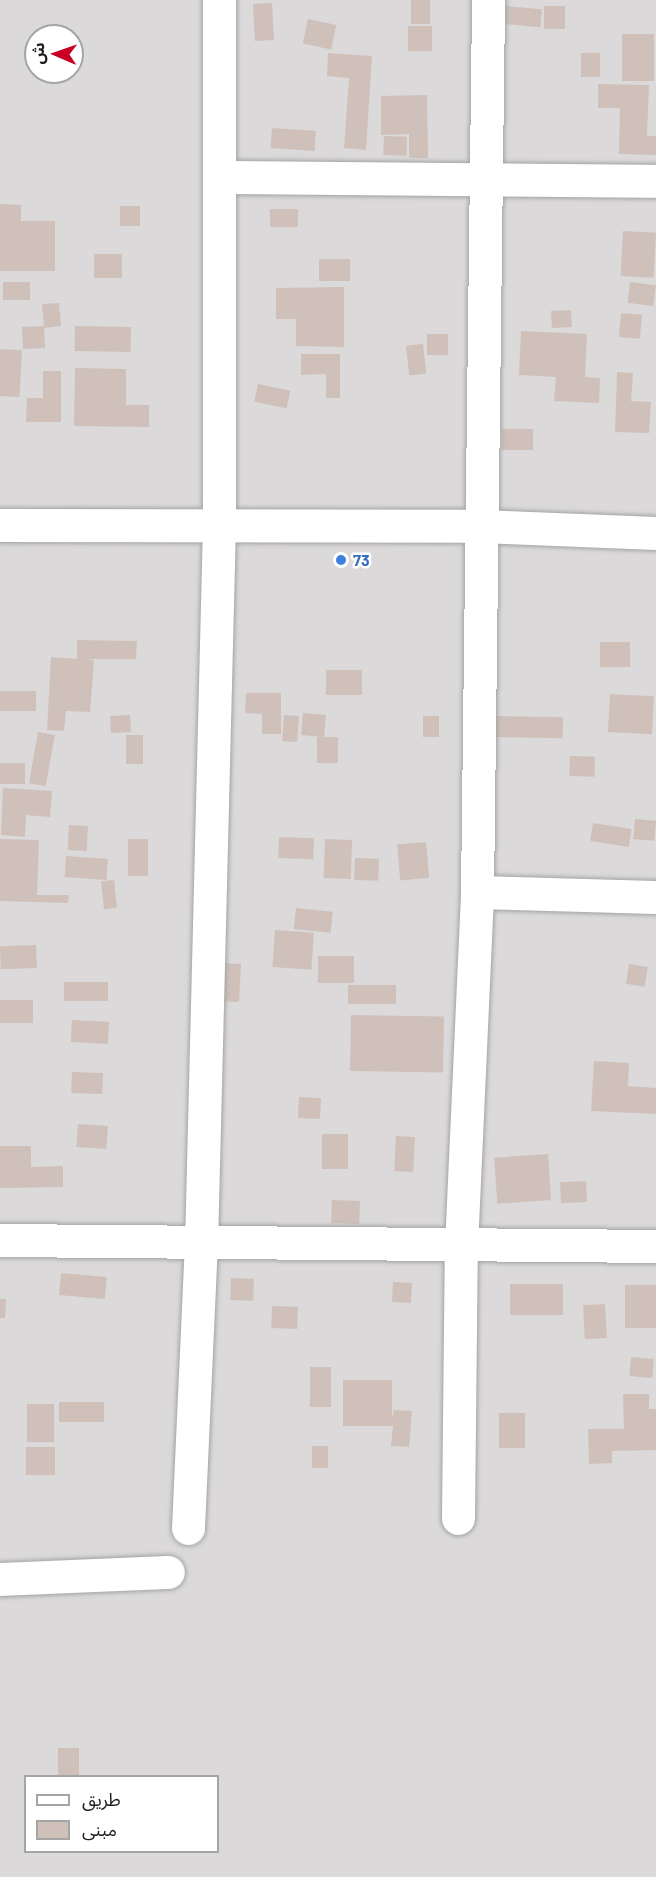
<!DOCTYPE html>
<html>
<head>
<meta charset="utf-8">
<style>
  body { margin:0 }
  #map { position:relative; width:656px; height:1877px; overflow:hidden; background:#efe8e1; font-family:Barlow,"Noto Sans Arabic",sans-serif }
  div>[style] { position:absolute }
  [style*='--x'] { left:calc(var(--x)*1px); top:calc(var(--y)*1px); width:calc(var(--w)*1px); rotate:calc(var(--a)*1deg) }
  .residential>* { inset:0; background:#dbd9da }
  .building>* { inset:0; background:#cfc0ba; transform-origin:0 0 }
  .roads { filter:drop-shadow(0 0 2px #a4a4a4) drop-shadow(0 0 2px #a4a4a4) }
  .street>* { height:33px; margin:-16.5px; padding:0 16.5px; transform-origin:16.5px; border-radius:16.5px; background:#fff }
  .dots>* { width:16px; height:16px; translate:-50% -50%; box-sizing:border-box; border:3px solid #fff; border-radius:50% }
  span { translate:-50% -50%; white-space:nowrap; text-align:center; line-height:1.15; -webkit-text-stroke:5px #fff; paint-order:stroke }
  .shop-label { font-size:16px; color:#366cbe; font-weight:700 }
  .left { translate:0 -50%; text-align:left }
  .legend { position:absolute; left:24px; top:1775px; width:195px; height:78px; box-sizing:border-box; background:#fff; border:2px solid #a5a5a5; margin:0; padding:8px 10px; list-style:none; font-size:18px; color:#1d1d1d }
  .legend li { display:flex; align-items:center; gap:12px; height:30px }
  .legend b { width:30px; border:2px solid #a5a5a5 }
  .north { position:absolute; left:24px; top:24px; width:60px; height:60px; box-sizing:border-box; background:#fff; border:2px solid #a5a5a5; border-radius:50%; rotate:272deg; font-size:16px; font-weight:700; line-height:24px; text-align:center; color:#1d1d1d }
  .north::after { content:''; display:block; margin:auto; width:21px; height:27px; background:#c90023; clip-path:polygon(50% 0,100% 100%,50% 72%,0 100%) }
</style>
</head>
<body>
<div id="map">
  <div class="residential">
    <div style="clip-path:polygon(evenodd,0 0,656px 0,656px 1877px,0 1877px,0 0,36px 36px,72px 36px,72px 72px,36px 72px,36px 36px,0 0,26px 1776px,218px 1776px,218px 1852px,26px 1852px,26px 1776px)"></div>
  </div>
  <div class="building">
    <div style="left:411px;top:0;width:19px;height:24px"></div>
    <div style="left:272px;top:3px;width:37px;height:19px;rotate:87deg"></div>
    <div style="left:505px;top:6px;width:37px;height:18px;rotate:5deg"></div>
    <div style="left:544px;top:6px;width:21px;height:23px"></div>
    <div style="left:308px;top:19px;width:29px;height:25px;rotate:12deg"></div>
    <div style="left:432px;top:26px;width:25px;height:24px;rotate:90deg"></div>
    <div style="left:622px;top:34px;width:32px;height:47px"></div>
    <div style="clip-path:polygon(328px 53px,372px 56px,366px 150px,344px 148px,349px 78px,327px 76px)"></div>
    <div style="left:581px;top:53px;width:19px;height:24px"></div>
    <div style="clip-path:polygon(598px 84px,649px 85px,647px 136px,656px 136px,656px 155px,619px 154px,620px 108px,598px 108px)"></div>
    <div style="clip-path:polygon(427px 95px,428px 158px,409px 158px,409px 134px,381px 135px,381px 96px)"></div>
    <div style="left:272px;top:128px;width:44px;height:20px;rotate:4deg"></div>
    <div style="left:384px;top:136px;width:23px;height:19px;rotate:2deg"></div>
    <div style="clip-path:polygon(0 204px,21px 205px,21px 221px,55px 221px,55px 271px,0 271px)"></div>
    <div style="left:120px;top:206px;width:20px;height:20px"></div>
    <div style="left:270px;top:209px;width:28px;height:18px"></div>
    <div style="left:623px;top:231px;width:33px;height:45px;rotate:3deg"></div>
    <div style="left:94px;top:254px;width:28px;height:24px"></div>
    <div style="left:319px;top:259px;width:31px;height:22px"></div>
    <div style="left:3px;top:282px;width:27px;height:18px"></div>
    <div style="left:630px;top:282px;width:26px;height:21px;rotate:7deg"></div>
    <div style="clip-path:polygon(344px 287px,344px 347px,296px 346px,296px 319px,276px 319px,276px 288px)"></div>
    <div style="clip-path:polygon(59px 303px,61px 326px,44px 328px,45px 348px,23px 349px,22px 327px,44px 326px,42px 304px)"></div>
    <div style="left:571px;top:310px;width:17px;height:20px;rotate:87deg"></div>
    <div style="left:621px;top:313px;width:21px;height:24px;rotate:5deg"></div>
    <div style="left:75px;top:326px;width:56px;height:25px;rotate:1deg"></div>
    <div style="clip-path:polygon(521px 331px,587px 334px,585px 377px,600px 378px,599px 403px,554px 401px,556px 377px,519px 375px)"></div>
    <div style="left:427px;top:334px;width:21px;height:21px"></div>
    <div style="left:423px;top:344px;width:30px;height:17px;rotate:84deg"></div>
    <div style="left:0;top:349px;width:22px;height:47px;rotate:3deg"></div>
    <div style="clip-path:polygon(301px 354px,340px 354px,340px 398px,326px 398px,326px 374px,301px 375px)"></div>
    <div style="clip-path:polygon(75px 368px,126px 369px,126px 405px,149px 405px,149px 427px,74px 426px)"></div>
    <div style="clip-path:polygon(43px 371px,61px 371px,61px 422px,26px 422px,27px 398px,43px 398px)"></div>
    <div style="clip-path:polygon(617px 372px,633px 373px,631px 401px,651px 402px,649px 433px,615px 432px)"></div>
    <div style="left:258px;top:384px;width:33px;height:18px;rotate:12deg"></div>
    <div style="left:502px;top:429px;width:31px;height:21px"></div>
    <div style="clip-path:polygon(77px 640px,137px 641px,136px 659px,86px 659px,94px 660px,90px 712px,66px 711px,64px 731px,47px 730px,51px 657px,77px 659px)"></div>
    <div style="left:600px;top:642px;width:30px;height:25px"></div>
    <div style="left:326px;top:670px;width:36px;height:25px"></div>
    <div style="left:0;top:691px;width:36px;height:20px"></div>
    <div style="clip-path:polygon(246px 693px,281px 693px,281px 734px,262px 734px,262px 714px,245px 713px)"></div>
    <div style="left:610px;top:694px;width:44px;height:38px;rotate:3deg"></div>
    <div style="left:303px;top:713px;width:23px;height:22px;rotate:5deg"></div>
    <div style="left:130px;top:715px;width:17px;height:20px;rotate:87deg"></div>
    <div style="left:284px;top:715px;width:15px;height:26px;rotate:4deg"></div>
    <div style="left:423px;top:716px;width:16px;height:21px"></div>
    <div style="left:495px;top:716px;width:68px;height:21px;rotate:1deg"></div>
    <div style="left:38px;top:732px;width:17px;height:52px;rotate:10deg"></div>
    <div style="left:126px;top:735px;width:17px;height:29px"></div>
    <div style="left:317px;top:737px;width:21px;height:26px"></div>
    <div style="left:570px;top:756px;width:25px;height:20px;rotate:2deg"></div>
    <div style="left:0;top:763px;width:25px;height:21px"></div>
    <div style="clip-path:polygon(3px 788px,52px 791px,50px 817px,26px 815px,25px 837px,1px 835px)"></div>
    <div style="left:635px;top:819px;width:21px;height:20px;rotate:5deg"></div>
    <div style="left:593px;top:823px;width:39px;height:18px;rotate:9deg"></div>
    <div style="left:69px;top:825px;width:19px;height:25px;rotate:3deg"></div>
    <div style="left:279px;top:837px;width:35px;height:21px;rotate:2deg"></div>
    <div style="clip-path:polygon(0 839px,39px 840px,37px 895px,69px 895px,68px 903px,0 901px)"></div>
    <div style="left:128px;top:839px;width:20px;height:37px"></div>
    <div style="left:325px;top:839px;width:27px;height:39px;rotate:2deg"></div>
    <div style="left:426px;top:842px;width:36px;height:29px;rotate:85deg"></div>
    <div style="left:66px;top:856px;width:42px;height:21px;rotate:4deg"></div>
    <div style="left:355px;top:858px;width:24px;height:22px;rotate:2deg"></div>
    <div style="left:114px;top:880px;width:28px;height:13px;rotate:84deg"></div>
    <div style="left:296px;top:908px;width:37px;height:21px;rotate:6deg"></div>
    <div style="left:275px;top:930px;width:39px;height:37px;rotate:4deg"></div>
    <div style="left:36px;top:945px;width:23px;height:36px;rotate:88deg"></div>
    <div style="left:318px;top:956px;width:36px;height:27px"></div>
    <div style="left:220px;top:963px;width:21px;height:38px;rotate:3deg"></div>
    <div style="left:629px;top:964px;width:19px;height:20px;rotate:9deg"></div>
    <div style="left:64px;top:982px;width:44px;height:19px"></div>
    <div style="left:348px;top:985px;width:48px;height:19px"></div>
    <div style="left:0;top:1000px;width:33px;height:23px"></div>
    <div style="left:351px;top:1015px;width:93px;height:56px;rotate:1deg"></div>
    <div style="left:72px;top:1020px;width:37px;height:22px;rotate:3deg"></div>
    <div style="clip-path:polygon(594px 1061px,629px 1063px,628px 1086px,656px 1088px,656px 1114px,591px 1111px)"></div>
    <div style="left:72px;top:1072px;width:31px;height:21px;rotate:2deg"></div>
    <div style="left:299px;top:1097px;width:22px;height:21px;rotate:3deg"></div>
    <div style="left:78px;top:1124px;width:30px;height:23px;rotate:4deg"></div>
    <div style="left:322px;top:1134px;width:26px;height:35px"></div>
    <div style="left:396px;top:1136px;width:19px;height:35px;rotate:3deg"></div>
    <div style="clip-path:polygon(0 1146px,31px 1146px,31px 1167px,63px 1166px,63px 1187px,0 1188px)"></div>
    <div style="left:548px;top:1154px;width:46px;height:54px;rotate:86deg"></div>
    <div style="left:586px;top:1181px;width:21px;height:26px;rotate:87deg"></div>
    <div style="left:332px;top:1200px;width:28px;height:23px;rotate:2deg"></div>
    <div style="left:61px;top:1273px;width:46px;height:22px;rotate:5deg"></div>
    <div style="left:231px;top:1278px;width:23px;height:22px;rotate:2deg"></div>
    <div style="left:393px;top:1282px;width:19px;height:20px;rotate:3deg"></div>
    <div style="left:510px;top:1284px;width:53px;height:31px"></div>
    <div style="left:625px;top:1285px;width:31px;height:43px"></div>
    <div style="clip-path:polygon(0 1299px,6px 1299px,5px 1318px,0 1318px)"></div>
    <div style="left:605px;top:1304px;width:34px;height:22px;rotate:87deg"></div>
    <div style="left:272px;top:1306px;width:26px;height:22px;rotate:2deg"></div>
    <div style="left:631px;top:1357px;width:23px;height:19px;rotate:5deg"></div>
    <div style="left:310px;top:1367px;width:21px;height:40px"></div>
    <div style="clip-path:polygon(343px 1380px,392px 1380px,392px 1419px,394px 1410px,412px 1411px,409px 1447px,391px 1446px,393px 1426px,343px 1426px)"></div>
    <div style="clip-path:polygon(623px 1394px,649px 1394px,649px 1409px,656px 1409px,656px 1450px,612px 1451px,612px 1463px,589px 1464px,588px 1429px,624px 1429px)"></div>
    <div style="left:59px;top:1402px;width:45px;height:20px"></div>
    <div style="left:27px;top:1404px;width:27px;height:38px"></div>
    <div style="left:499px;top:1413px;width:26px;height:35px"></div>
    <div style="left:328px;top:1446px;width:22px;height:16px;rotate:90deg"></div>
    <div style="left:26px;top:1447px;width:29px;height:28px"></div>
    <div style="left:58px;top:1748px;width:21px;height:28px"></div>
  </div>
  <div class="roads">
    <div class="street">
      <div style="--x:219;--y:177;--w:437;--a:0.5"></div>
      <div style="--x:0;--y:525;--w:482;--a:0.1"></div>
      <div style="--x:482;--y:526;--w:174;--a:2.3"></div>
      <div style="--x:477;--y:892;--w:179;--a:1.6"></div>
      <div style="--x:0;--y:1240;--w:656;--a:0.52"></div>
      <div style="--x:458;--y:1518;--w:271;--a:-89.4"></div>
      <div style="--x:461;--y:1247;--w:355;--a:-87.4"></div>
      <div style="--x:477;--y:892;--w:892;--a:-89.29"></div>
      <div style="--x:188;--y:1528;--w:283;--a:-87.4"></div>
      <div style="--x:201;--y:1245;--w:720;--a:-88.57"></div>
      <div style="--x:219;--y:525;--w:525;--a:-90"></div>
      <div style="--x:0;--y:1579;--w:168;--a:-2.4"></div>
    </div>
  </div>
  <div class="dots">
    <div style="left:341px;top:560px;background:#3f7fe0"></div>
  </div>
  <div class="shop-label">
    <span class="left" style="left:353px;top:560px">73</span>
  </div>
  <ul class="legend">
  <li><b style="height:8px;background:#fff"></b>طريق</li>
  <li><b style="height:16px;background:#cfc0ba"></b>مبنى</li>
  </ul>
  <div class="north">ش</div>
</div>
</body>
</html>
